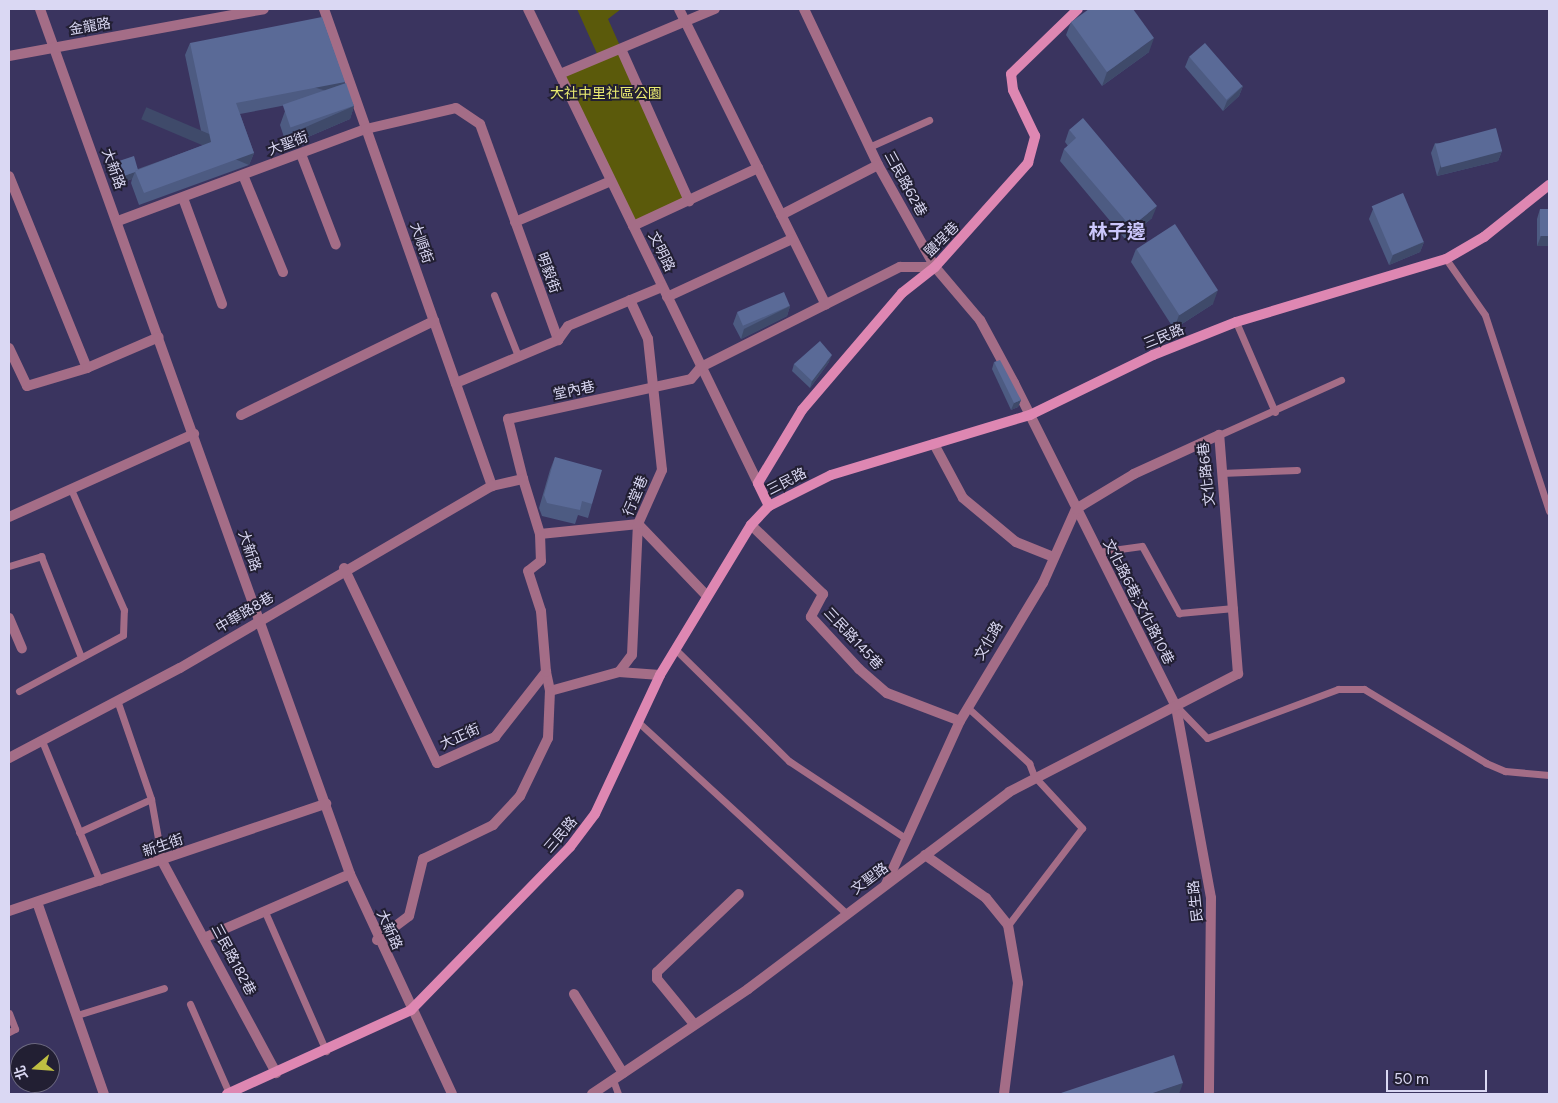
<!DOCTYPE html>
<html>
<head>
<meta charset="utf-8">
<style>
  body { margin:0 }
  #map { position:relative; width:1558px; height:1103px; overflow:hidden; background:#3a345f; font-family:Figtree,"Noto Sans TC",sans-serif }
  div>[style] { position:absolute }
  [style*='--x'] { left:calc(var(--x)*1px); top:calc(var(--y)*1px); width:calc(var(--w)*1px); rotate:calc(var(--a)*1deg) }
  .green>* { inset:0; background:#5b5a0b }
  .lane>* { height:7px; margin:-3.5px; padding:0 3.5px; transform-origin:3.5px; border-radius:3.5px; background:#a46d87 }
  .street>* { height:10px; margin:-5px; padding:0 5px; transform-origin:5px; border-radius:5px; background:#a46d87 }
  .secondary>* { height:10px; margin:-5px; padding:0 5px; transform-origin:5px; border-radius:5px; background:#de87b2 }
  .wall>* { inset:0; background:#4d5b82 }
  .shaded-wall>* { inset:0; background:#3f4a6a; transform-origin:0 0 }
  .building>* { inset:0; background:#5a6a97; transform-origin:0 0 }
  span { translate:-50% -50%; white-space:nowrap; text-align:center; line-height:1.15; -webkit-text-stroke:4px #221f33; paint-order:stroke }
  .street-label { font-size:14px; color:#dad8f3 }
  .park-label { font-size:14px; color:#eaeb71 }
  .district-label { font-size:19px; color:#ccc7fc; font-weight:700 }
  .frame { position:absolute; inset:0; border:10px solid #dad8f3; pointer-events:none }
  .north { position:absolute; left:10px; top:1043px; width:50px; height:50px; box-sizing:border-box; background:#221f33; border:1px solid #6c6980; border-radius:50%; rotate:252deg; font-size:14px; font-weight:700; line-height:20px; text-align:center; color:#dad8f3 }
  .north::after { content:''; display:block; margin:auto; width:18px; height:22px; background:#bfbe42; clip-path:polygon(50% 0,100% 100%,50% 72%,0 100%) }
  .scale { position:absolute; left:1386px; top:1070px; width:101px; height:22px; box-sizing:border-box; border:2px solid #dad8f3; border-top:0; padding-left:6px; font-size:15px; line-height:18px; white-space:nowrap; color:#dad8f3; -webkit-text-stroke:4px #221f33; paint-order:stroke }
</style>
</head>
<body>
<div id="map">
  <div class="green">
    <div style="clip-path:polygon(577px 9px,621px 9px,608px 19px,689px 201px,633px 226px,560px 74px,599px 58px)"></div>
  </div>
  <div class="lane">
    <div style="--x:869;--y:147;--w:66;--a:-24.2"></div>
    <div style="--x:1446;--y:259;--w:68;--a:55.1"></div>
    <div style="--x:1485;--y:315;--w:206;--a:71.9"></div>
    <div style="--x:494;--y:295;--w:66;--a:68.5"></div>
    <div style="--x:1236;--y:322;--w:98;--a:66.6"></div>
    <div style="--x:1219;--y:435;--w:134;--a:-24.3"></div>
    <div style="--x:1221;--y:473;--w:76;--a:-2.3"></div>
    <div style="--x:1098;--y:552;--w:44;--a:-7.8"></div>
    <div style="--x:1142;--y:546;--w:77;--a:61.1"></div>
    <div style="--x:1179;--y:613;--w:55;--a:-5.2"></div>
    <div style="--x:9;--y:566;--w:34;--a:-17"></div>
    <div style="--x:41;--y:556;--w:109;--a:68.4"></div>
    <div style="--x:675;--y:649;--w:160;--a:44.5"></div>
    <div style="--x:789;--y:761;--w:141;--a:33.5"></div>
    <div style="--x:19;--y:691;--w:118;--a:-28.3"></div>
    <div style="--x:123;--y:635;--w:25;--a:-88"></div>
    <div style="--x:124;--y:610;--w:132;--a:-113.7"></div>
    <div style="--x:117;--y:700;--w:105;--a:71"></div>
    <div style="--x:151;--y:799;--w:63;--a:79.9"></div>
    <div style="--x:967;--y:707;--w:84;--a:42.1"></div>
    <div style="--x:1029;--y:763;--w:14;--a:69"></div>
    <div style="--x:1034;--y:776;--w:71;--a:47.3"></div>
    <div style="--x:1082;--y:828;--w:122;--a:127.3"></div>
    <div style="--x:1177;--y:707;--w:43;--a:45.9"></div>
    <div style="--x:1207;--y:738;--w:140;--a:-20.5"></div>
    <div style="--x:1338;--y:689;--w:26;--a:0"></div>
    <div style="--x:1364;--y:689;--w:143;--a:31.2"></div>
    <div style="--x:1486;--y:763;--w:21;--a:23"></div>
    <div style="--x:1505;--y:771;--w:44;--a:5.2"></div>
    <div style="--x:637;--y:721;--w:285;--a:42.6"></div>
    <div style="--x:42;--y:741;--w:152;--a:67.6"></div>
    <div style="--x:79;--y:832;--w:79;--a:-24.6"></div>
    <div style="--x:265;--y:912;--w:152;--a:66.3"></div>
    <div style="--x:190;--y:1004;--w:97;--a:66.3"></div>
    <div style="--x:9;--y:1013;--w:17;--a:69"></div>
    <div style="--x:15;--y:1029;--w:7;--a:153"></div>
    <div style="--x:77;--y:1015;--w:91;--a:-17.2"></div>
    <div style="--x:613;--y:1080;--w:15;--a:70"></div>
  </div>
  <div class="street">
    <div style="--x:40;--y:9;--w:919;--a:70.28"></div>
    <div style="--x:350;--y:874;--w:242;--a:65.1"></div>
    <div style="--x:324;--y:9;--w:506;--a:70.6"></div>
    <div style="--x:528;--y:9;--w:527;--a:64.12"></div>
    <div style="--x:679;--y:9;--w:330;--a:63.6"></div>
    <div style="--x:804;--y:9;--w:173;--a:64.6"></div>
    <div style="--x:878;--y:165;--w:117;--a:60.8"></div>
    <div style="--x:935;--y:267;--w:70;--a:49.7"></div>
    <div style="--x:980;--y:320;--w:72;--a:61.6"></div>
    <div style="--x:1014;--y:383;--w:362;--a:63.4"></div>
    <div style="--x:1176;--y:707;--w:194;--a:79.6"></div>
    <div style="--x:1211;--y:898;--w:196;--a:90.6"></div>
    <div style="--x:621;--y:49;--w:167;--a:65.9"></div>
    <div style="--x:9;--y:56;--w:259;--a:-10.4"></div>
    <div style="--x:560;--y:74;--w:168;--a:-22.8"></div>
    <div style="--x:301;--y:154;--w:97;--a:69"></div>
    <div style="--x:243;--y:175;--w:105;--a:67.6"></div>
    <div style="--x:9;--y:176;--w:207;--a:67.9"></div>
    <div style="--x:183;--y:198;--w:113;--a:69.8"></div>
    <div style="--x:781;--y:215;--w:109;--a:-27.3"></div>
    <div style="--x:118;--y:221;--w:265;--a:-20.4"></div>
    <div style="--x:366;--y:129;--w:92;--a:-13.1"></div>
    <div style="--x:456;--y:108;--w:29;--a:34"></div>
    <div style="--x:480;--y:124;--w:230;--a:70.1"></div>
    <div style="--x:558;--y:340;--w:111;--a:157.1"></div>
    <div style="--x:515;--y:222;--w:104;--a:-23.1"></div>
    <div style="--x:633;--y:226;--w:138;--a:-24.9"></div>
    <div style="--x:667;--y:297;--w:138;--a:-24.9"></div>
    <div style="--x:558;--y:340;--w:17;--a:-54"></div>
    <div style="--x:568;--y:326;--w:102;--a:-22.5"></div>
    <div style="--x:9;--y:348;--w:42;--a:64.7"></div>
    <div style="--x:27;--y:386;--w:63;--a:-16.7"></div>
    <div style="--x:87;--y:368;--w:78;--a:-23.3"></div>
    <div style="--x:241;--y:415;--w:215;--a:-26"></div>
    <div style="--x:934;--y:444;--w:61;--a:61.8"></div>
    <div style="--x:963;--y:498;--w:69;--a:39.7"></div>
    <div style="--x:1016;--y:542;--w:40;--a:22"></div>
    <div style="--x:523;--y:479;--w:62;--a:-104"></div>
    <div style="--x:508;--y:419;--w:187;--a:-12.3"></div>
    <div style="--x:691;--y:379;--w:16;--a:-50"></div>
    <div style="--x:701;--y:367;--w:223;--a:-26.7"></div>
    <div style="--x:900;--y:267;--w:35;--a:0"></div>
    <div style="--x:9;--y:517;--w:203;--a:-24.2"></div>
    <div style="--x:751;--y:525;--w:100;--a:43.8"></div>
    <div style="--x:823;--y:594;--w:26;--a:118"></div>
    <div style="--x:811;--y:617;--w:71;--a:47.3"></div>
    <div style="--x:859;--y:669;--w:37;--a:41"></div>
    <div style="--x:887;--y:693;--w:78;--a:21"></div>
    <div style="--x:540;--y:534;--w:99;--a:-5.8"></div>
    <div style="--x:638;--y:524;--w:100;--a:46.2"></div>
    <div style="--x:344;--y:568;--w:216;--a:64.5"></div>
    <div style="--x:437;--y:763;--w:64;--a:-24.1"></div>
    <div style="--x:495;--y:737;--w:83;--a:-51.9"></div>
    <div style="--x:546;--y:672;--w:19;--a:78"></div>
    <div style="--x:550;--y:691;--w:72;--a:-15.4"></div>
    <div style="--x:619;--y:672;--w:41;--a:4.2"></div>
    <div style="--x:9;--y:618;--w:33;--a:67"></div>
    <div style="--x:619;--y:672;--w:21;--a:-53"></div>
    <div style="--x:632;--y:655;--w:131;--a:-87.4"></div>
    <div style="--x:638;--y:524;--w:59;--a:-66"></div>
    <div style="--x:662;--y:470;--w:132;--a:-96.1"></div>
    <div style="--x:648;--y:339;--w:43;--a:-114.8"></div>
    <div style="--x:9;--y:758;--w:193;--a:-27.8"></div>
    <div style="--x:180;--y:668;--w:361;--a:-30.3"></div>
    <div style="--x:492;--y:486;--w:32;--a:-13"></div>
    <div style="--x:523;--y:479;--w:58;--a:72.8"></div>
    <div style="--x:540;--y:534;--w:27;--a:88"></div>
    <div style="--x:541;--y:561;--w:16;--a:142"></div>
    <div style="--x:528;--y:571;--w:42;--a:72"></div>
    <div style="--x:541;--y:611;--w:61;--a:85.3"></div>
    <div style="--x:925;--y:855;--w:75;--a:35.2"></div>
    <div style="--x:986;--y:898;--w:35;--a:51"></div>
    <div style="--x:1008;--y:925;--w:59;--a:80.2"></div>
    <div style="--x:1018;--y:983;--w:112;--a:97.2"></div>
    <div style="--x:162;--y:861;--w:241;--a:61.7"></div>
    <div style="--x:886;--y:884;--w:179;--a:-65.6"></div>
    <div style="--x:960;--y:721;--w:161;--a:-59"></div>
    <div style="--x:1043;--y:583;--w:81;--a:-66"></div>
    <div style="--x:37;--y:902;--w:203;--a:70.8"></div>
    <div style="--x:9;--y:911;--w:335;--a:-18.7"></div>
    <div style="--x:206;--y:937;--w:157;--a:-23.6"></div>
    <div style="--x:377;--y:940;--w:40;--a:-37"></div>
    <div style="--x:409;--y:916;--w:59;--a:-76.2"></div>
    <div style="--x:423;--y:859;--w:78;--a:-25.9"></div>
    <div style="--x:493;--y:825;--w:40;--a:-47"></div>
    <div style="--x:520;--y:796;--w:64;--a:-64.2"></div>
    <div style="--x:548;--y:738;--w:47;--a:-87.6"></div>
    <div style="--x:574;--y:994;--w:93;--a:58.2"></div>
    <div style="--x:694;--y:1024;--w:58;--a:-129.4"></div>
    <div style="--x:657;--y:979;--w:7;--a:-90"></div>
    <div style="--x:657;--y:972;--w:113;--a:-43.6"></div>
    <div style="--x:592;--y:1094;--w:188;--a:-33.9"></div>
    <div style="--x:748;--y:989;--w:327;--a:-37"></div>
    <div style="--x:1009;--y:792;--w:258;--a:-27.3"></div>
    <div style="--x:1238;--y:674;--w:240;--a:-94.5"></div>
    <div style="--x:1219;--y:435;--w:94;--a:155.4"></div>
    <div style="--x:1134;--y:474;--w:68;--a:148.9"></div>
  </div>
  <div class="secondary">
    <div style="--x:769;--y:506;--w:25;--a:-116"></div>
    <div style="--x:758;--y:483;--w:85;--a:-58.9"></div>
    <div style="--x:802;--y:410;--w:154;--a:-49.5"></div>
    <div style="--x:902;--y:293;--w:42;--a:-38.2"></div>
    <div style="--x:935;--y:267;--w:140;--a:-48.2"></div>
    <div style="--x:1028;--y:163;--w:28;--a:-75"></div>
    <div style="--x:1035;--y:136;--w:51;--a:-115.6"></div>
    <div style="--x:1013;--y:90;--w:16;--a:-97"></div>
    <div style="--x:1011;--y:74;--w:93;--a:-44.1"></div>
    <div style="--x:227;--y:1094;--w:202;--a:-24.5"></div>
    <div style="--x:411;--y:1010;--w:228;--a:-45.7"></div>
    <div style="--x:570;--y:847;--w:41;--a:-52.9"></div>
    <div style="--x:595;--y:814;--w:153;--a:-64.9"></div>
    <div style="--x:660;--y:675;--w:175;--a:-58.8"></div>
    <div style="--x:751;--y:525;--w:26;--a:-47"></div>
    <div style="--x:769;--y:506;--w:69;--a:-26.6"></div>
    <div style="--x:831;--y:475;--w:208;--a:-16.8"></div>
    <div style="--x:1030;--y:415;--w:137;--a:-26"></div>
    <div style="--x:1153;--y:355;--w:89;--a:-21.7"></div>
    <div style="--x:1236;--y:322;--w:219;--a:-16.7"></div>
    <div style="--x:1446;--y:259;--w:44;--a:-30.1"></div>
    <div style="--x:1484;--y:237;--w:83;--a:-38.7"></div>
  </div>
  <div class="wall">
    <div style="clip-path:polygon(1071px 22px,1149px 52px,1102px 86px,1066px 35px)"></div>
    <div style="clip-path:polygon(190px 43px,344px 84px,354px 106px,350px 119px,287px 146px,280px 125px,285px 111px,307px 101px,240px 114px,254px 153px,249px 165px,139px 205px,131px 183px,132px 179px,118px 184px,113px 169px,116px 162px,138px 169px,204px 145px,185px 55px)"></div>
    <div style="clip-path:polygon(1189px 57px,1243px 86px,1239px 96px,1223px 111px,1185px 67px)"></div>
    <div style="clip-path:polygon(1069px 130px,1152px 218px,1126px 240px,1060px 161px,1064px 149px,1068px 146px,1065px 142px)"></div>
    <div style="clip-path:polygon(1435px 143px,1502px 151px,1498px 161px,1437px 176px,1431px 153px)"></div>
    <div style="clip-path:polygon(1373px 209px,1424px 242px,1420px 252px,1389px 265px,1369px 219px)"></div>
    <div style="clip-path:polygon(1540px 209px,1549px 246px,1537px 246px,1537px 219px)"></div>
    <div style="clip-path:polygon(1136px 249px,1213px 304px,1174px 329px,1131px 262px)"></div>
    <div style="clip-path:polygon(790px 306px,787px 316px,741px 339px,733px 324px,737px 313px)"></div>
    <div style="clip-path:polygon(829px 362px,810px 388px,792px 371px,794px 364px)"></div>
    <div style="clip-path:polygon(994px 362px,1021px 400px,1018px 407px,1011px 410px,992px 369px)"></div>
    <div style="clip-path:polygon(555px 457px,592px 504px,588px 518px,578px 515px,575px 524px,542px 516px,539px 508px,550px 470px)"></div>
  </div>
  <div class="shaded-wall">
    <div style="clip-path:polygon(1154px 38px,1149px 52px,1102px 86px,1107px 72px)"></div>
    <div style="left:345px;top:82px;width:14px;height:111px;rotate:107deg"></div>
    <div style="clip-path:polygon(1243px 86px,1239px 96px,1223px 111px,1227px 101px)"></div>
    <div style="clip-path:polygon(354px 106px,350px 119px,287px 146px,292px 133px)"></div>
    <div style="clip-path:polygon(1502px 151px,1498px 161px,1437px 176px,1441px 165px)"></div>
    <div style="left:254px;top:153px;width:13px;height:117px;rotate:113deg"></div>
    <div style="clip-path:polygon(135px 172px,132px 179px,118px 184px,121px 177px)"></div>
    <div style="clip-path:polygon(1157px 206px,1152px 218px,1126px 240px,1131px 227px)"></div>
    <div style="clip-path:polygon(1541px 236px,1549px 236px,1549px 246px,1537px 246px)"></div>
    <div style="clip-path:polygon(1424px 242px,1420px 252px,1389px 265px,1393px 255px)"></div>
    <div style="clip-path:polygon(1218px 290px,1213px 304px,1174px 329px,1179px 315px)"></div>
    <div style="clip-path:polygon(790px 306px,787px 316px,741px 339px,744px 329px)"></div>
    <div style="clip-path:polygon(832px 355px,829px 362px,810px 388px,812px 381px)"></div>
    <div style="clip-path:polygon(1021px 400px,1018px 407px,1011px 410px,1014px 403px)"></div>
    <div style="clip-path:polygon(1183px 1083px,1179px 1094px,1150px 1094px)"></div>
  </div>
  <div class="building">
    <div style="clip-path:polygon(1089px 9px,1133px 9px,1154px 38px,1107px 72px,1071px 22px)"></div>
    <div style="clip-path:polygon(322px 17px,345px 82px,236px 103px,254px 153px,144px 193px,135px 171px,211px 142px,190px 43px)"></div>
    <div style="left:1205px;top:43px;width:57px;height:21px;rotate:49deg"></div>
    <div style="left:346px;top:83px;width:24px;height:67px;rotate:71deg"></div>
    <div style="clip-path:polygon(1083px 118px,1157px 206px,1131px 227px,1064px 149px,1076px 138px,1069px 130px)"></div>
    <div style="left:1496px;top:128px;width:24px;height:63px;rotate:75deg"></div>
    <div style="clip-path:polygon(134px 156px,138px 170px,135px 171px,135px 172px,121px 177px,116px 162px)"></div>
    <div style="left:1403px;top:193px;width:53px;height:34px;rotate:67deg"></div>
    <div style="left:1540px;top:209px;width:9px;height:27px"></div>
    <div style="left:1175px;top:224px;width:79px;height:46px;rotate:57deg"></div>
    <div style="left:784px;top:292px;width:15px;height:51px;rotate:67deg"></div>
    <div style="clip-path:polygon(820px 341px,832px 355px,812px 381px,794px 364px)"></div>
    <div style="clip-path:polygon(1000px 360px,1021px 400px,1014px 403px,994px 362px)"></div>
    <div style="clip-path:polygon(555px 457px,602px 470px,592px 504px,582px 501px,580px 510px,547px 503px,544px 495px)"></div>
    <div style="clip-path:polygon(1174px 1055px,1183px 1083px,1150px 1094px,1058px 1094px)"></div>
  </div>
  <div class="street-label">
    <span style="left:90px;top:27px;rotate:-10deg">金龍路</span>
    <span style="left:288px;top:144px;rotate:-21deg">大聖街</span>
    <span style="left:113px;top:169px;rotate:70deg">大新路</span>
    <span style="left:905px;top:184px;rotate:61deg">三民路62巷</span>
    <span style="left:942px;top:240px;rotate:-45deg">鹽埕巷</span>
    <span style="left:421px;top:243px;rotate:71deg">大順街</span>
    <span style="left:661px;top:252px;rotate:64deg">文明路</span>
    <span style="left:548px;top:273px;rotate:70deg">明毅街</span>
    <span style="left:1164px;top:337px;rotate:-22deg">三民路</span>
    <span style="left:574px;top:391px;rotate:-12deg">堂內巷</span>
    <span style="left:1207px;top:474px;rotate:-96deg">文化路6巷</span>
    <span style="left:787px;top:482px;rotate:-27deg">三民路</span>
    <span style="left:636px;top:496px;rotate:-67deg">行堂巷</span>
    <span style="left:249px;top:551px;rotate:71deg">大新路</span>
    <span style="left:1138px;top:602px;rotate:63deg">文化路6巷;文化路10巷</span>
    <span style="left:245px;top:613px;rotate:-31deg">中華路8巷</span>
    <span style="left:853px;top:639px;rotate:47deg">三民路145巷</span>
    <span style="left:989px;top:641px;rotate:-60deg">文化路</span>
    <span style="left:460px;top:737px;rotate:-24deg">大正街</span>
    <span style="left:561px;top:835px;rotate:-49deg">三民路</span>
    <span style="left:163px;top:846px;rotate:-19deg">新生街</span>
    <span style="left:870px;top:879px;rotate:-37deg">文聖路</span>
    <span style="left:1196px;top:901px;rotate:-96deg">民生路</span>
    <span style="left:389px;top:930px;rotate:66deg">大新路</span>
    <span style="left:233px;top:960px;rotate:62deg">三民路182巷</span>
  </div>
  <div class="park-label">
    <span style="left:606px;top:94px">大社中里社區公園</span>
  </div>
  <div class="district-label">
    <span style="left:1117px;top:232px">林子邊</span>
  </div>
  <div class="frame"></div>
  <div class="north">北</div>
  <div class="scale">50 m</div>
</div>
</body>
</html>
